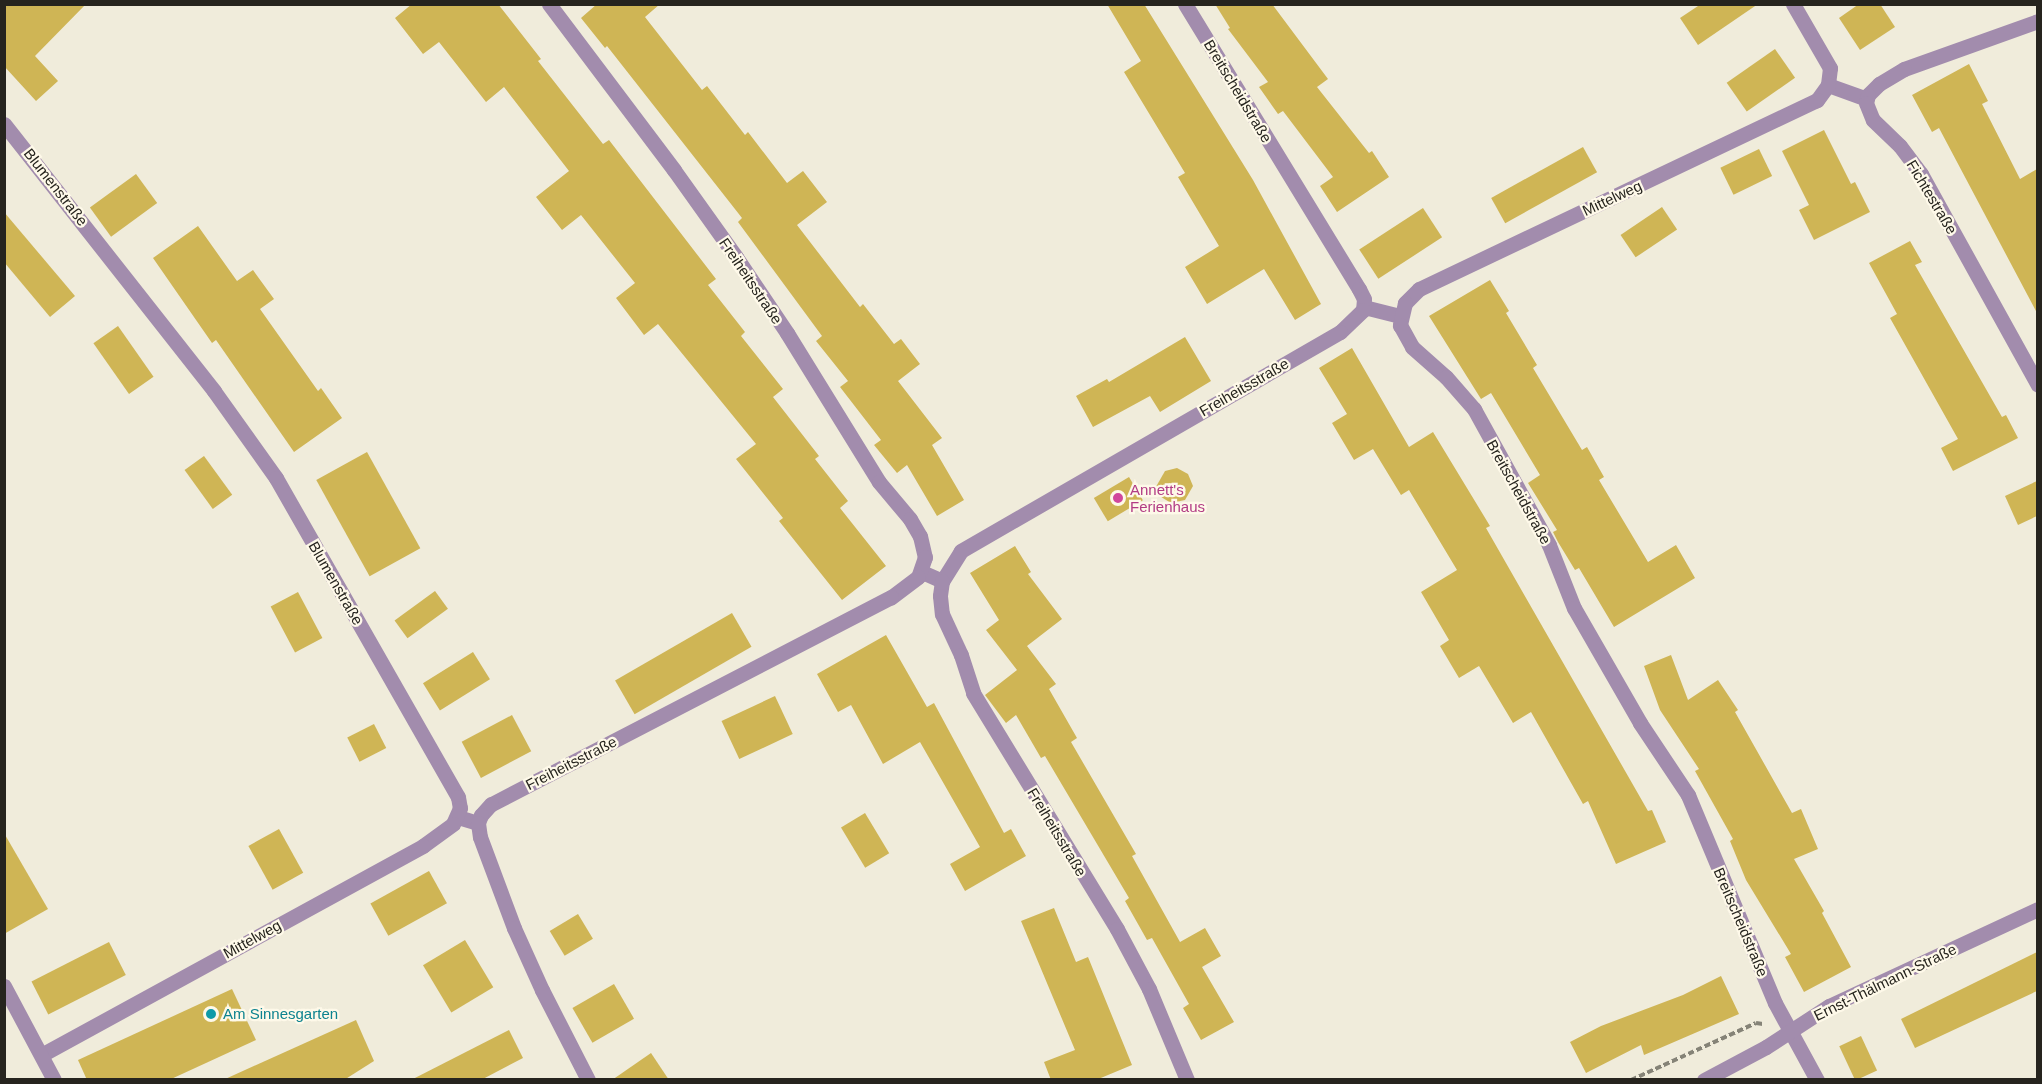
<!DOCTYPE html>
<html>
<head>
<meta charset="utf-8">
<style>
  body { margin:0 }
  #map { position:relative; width:2042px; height:1084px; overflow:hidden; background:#f0ecdb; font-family:Helvetica,sans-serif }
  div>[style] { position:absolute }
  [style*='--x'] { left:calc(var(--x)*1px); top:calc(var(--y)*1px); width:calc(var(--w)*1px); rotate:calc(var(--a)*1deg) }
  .building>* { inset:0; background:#cfb555; transform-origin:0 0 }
  .path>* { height:4px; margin-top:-2px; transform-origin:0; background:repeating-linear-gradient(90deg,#858377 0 6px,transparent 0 9px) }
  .lane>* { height:15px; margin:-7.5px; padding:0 7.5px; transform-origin:7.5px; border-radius:7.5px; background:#a28cad }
  .street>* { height:15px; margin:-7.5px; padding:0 7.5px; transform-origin:7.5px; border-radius:7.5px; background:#a28cad }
  .dots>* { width:16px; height:16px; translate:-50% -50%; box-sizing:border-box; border:3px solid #fef9e9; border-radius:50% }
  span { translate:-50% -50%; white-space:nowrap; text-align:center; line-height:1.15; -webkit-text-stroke:4.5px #fef9e9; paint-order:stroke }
  .street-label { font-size:15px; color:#26241e }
  .hotel-label { font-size:15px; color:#b23c85 }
  .left { translate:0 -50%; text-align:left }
  .culture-label { font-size:15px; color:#0d838f }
  .frame { position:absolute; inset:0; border:6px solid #26241e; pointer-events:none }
</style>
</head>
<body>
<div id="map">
  <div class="building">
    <div style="clip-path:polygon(4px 4px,86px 4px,35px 56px,58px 81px,36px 101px,4px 66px)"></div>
    <div style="clip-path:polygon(412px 4px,498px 4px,541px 59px,538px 61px,603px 144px,609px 140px,716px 279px,708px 285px,745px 332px,741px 336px,783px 389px,773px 397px,819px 456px,815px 459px,848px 501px,840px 508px,886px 566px,842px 600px,779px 521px,783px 518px,736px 459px,756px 444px,658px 324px,644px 335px,616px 298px,635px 283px,581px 215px,562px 230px,536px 197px,569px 171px,504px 87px,486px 102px,439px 42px,423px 54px,395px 18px)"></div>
    <div style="clip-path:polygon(597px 4px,660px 4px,645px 17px,702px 90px,707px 86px,745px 135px,748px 132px,787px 183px,803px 171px,827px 202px,797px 225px,860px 307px,863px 304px,894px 344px,901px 339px,920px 364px,898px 381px,942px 438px,932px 445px,964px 500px,937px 516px,907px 465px,897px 473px,874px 445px,881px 440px,840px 387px,848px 381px,816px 341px,822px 336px,738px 222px,742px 218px,607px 46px,605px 48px,581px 18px)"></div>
    <div style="clip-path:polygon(1107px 4px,1144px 4px,1253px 180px,1321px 304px,1295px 320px,1264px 269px,1207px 304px,1185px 267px,1219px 246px,1178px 177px,1185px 173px,1124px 72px,1141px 61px)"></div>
    <div style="clip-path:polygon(1215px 4px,1272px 4px,1328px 79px,1317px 87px,1369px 153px,1372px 151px,1389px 177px,1337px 212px,1320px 186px,1333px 177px,1283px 111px,1278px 114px,1259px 87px,1268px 82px,1228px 29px,1230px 28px)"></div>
    <div style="clip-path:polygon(1701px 4px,1758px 4px,1698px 45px,1680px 18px)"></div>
    <div style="clip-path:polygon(1859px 4px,1880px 4px,1895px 27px,1860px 50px,1839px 18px)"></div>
    <div style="left:1775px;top:49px;width:35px;height:59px;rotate:55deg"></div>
    <div style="clip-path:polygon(1969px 64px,1988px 101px,1982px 104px,2020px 179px,2037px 169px,2037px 313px,1939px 128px,1932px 132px,1912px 95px)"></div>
    <div style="clip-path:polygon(1824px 130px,1851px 184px,1855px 182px,1870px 212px,1814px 240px,1799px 210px,1809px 205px,1782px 151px)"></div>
    <div style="left:1583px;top:147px;width:29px;height:105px;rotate:61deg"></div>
    <div style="left:1759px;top:149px;width:30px;height:43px;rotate:64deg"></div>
    <div style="left:136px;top:174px;width:36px;height:57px;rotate:54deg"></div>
    <div style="left:1662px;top:207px;width:27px;height:50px;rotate:56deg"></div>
    <div style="left:1423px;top:208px;width:35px;height:76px;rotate:57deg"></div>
    <div style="clip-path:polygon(4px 212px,75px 296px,50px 317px,4px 262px)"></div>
    <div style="clip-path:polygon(198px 226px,237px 281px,253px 270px,274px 299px,260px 309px,318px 391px,321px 388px,342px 418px,294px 452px,216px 340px,212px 343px,153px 258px)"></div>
    <div style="clip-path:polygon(1910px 241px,1922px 262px,1915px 265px,2002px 417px,2006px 415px,2018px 438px,1953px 471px,1941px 448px,1958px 439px,1890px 318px,1897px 314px,1869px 263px)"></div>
    <div style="clip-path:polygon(1490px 280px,1509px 311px,1506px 313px,1537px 365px,1533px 368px,1582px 450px,1587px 447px,1604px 477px,1599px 480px,1648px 562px,1676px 545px,1695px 578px,1614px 627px,1579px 568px,1575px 570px,1558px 542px,1553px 532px,1557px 530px,1528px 483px,1540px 475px,1491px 393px,1481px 399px,1429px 316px)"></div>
    <div style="left:118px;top:326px;width:62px;height:30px;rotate:55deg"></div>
    <div style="clip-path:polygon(1185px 337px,1211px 381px,1160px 412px,1150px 396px,1093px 427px,1076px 396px,1107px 379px,1109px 382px)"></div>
    <div style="clip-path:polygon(1352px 348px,1409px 447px,1433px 432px,1490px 526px,1486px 528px,1648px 811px,1652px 810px,1666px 842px,1616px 864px,1588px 801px,1583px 804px,1531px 712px,1513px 723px,1479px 666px,1459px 678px,1440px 646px,1449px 640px,1421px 592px,1457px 570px,1409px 490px,1401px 495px,1373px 449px,1354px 460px,1332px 423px,1347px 414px,1319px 368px)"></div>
    <div style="left:367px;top:452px;width:110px;height:58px;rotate:61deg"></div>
    <div style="left:204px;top:456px;width:48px;height:24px;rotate:54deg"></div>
    <div style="clip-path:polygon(1177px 468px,1188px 474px,1193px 486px,1185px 500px,1171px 503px,1153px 492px,1165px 471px)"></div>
    <div style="left:1129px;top:477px;width:27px;height:41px;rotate:59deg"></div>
    <div style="clip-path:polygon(2037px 481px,2037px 516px,2018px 525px,2005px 496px)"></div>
    <div style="clip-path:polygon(1015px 546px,1031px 572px,1028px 574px,1062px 619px,1027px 646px,1056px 684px,1049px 689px,1077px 738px,1071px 742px,1136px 854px,1132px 856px,1180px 942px,1205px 928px,1221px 956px,1202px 967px,1234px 1022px,1201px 1040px,1183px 1008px,1189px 1004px,1152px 938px,1147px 940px,1125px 901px,1129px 898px,1045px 756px,1041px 758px,1016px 715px,1006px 723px,985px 695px,1017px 670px,986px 630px,999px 620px,970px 573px)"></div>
    <div style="left:435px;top:591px;width:22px;height:50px;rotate:54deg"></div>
    <div style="left:298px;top:592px;width:52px;height:31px;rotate:62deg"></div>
    <div style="left:732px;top:613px;width:39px;height:135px;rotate:60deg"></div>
    <div style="clip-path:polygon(886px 635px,927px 707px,934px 703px,1004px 833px,1011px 829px,1026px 856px,965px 891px,950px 864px,980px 847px,920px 742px,883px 764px,851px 705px,838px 712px,817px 674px)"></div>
    <div style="left:473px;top:652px;width:32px;height:59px;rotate:58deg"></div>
    <div style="clip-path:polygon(1671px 655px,1688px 700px,1718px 680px,1738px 710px,1735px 712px,1792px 813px,1801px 809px,1818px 849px,1794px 859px,1824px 911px,1822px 913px,1851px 967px,1804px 992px,1785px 957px,1791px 954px,1746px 880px,1730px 841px,1733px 839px,1695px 771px,1699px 769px,1660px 710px,1644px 666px)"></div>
    <div style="left:775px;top:696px;width:42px;height:59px;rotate:65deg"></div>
    <div style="left:512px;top:715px;width:41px;height:57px;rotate:62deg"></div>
    <div style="left:374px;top:724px;width:27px;height:30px;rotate:63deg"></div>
    <div style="left:865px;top:813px;width:47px;height:28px;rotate:59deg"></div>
    <div style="left:279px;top:829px;width:50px;height:35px;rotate:61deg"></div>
    <div style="clip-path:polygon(4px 833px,48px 909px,4px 934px)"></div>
    <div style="left:429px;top:871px;width:37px;height:67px;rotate:61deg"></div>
    <div style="clip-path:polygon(1054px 908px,1076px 962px,1088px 957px,1132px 1065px,1096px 1080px,1051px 1080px,1044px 1062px,1075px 1050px,1021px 921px)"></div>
    <div style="left:578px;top:914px;width:29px;height:33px;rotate:59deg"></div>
    <div style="left:465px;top:940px;width:55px;height:49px;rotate:59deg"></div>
    <div style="left:109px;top:942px;width:37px;height:87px;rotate:63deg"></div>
    <div style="clip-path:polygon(2037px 952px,2037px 991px,1915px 1048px,1901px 1019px)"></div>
    <div style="clip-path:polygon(1721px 976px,1739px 1014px,1644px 1055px,1641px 1045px,1586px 1073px,1570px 1042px,1601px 1026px,1683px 995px)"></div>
    <div style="left:614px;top:984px;width:40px;height:48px;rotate:60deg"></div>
    <div style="clip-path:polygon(232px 989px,256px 1040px,169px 1080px,87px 1080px,78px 1060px)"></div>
    <div style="clip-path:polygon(356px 1020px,374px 1061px,344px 1080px,223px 1080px)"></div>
    <div style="clip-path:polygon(509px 1030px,523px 1058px,481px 1080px,411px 1080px)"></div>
    <div style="left:1861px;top:1036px;width:38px;height:24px;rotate:65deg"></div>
    <div style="clip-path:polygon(651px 1053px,669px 1080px,612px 1080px)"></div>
  </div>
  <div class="path">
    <div style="--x:1631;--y:1080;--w:137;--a:-24.5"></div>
    <div style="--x:1756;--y:1023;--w:7;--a:8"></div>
  </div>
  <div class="lane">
    <div style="--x:1828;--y:85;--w:41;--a:19.7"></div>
    <div style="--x:1364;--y:307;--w:37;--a:14"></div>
    <div style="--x:922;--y:572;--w:22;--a:24"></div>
    <div style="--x:458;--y:817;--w:21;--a:17"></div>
  </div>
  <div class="street">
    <div style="--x:549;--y:4;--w:208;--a:53"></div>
    <div style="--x:674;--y:170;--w:107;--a:54.5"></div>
    <div style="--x:736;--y:257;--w:92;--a:56.1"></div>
    <div style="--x:787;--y:333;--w:175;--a:58.3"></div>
    <div style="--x:879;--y:482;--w:48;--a:50"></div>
    <div style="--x:910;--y:519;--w:20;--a:60"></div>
    <div style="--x:920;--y:536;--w:22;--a:77"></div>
    <div style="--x:925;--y:557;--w:21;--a:109"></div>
    <div style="--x:918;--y:577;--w:34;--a:143"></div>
    <div style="--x:891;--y:597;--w:450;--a:152.6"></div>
    <div style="--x:491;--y:804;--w:15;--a:132"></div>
    <div style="--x:481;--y:815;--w:9;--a:111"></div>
    <div style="--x:478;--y:823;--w:14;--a:82"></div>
    <div style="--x:480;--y:837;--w:97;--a:69.5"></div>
    <div style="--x:514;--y:928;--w:68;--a:65.7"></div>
    <div style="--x:542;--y:990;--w:101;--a:62.9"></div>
    <div style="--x:1185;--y:4;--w:334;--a:58.6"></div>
    <div style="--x:1359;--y:289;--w:11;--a:63"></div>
    <div style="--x:1364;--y:299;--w:11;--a:95"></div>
    <div style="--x:1363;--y:310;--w:32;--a:136"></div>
    <div style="--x:1340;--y:332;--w:438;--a:150"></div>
    <div style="--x:961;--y:551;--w:36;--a:122"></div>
    <div style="--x:942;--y:581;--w:15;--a:98"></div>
    <div style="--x:940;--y:596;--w:18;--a:84"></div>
    <div style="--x:942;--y:614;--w:45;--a:65.1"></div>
    <div style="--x:961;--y:655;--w:40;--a:72"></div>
    <div style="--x:973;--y:693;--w:276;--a:58.6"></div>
    <div style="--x:1117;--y:929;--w:68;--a:61.9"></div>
    <div style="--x:1149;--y:989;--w:99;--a:67.3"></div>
    <div style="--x:1793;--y:4;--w:74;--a:60"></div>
    <div style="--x:1830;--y:68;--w:17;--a:97"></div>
    <div style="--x:1828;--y:85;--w:19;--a:126"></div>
    <div style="--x:1817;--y:100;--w:441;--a:154.6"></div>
    <div style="--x:1419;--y:289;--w:20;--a:135"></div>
    <div style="--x:1405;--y:303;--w:23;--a:103"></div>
    <div style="--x:1400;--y:325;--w:25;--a:61"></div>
    <div style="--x:1412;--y:347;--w:45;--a:41.4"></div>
    <div style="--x:1446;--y:377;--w:43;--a:48.8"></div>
    <div style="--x:1474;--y:409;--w:155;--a:61.1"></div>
    <div style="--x:1549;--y:545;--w:68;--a:68.4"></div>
    <div style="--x:1574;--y:608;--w:133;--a:60.1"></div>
    <div style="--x:1640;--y:723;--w:87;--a:56.3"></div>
    <div style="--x:1688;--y:795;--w:225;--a:67.3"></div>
    <div style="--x:1775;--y:1003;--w:88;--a:61.4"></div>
    <div style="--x:2038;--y:21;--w:142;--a:160.3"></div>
    <div style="--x:1904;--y:69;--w:29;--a:149"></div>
    <div style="--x:1879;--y:84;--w:16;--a:135"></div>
    <div style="--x:1868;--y:95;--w:8;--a:104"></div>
    <div style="--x:1866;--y:103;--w:18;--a:68"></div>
    <div style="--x:1873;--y:120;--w:37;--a:44"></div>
    <div style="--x:1900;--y:146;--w:35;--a:53"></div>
    <div style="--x:1921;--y:174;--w:241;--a:61"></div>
    <div style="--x:4;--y:124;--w:340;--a:51.8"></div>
    <div style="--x:214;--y:391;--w:107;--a:54.5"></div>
    <div style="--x:276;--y:478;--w:367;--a:60.3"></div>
    <div style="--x:458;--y:797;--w:11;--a:80"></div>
    <div style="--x:460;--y:808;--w:17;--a:114"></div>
    <div style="--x:453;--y:824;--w:37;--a:144"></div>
    <div style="--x:423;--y:846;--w:435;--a:151.3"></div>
    <div style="--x:4;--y:986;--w:106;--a:62"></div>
    <div style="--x:1704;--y:1080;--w:70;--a:-28"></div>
    <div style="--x:1766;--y:1047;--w:75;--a:-33.1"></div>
    <div style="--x:1829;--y:1006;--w:230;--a:-24.9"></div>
  </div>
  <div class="dots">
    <div style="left:1118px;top:498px;background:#d1479c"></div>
    <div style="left:211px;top:1014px;background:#0f9aa8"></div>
  </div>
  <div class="street-label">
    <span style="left:1238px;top:91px;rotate:59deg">Breitscheidstraße</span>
    <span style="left:56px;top:187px;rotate:52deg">Blumenstraße</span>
    <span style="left:1932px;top:197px;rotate:59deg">Fichtestraße</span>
    <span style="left:1612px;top:198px;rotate:-25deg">Mittelweg</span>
    <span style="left:751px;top:281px;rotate:56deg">Freiheitsstraße</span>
    <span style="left:1244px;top:387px;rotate:-30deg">Freiheitsstraße</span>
    <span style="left:1519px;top:492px;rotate:61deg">Breitscheidstraße</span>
    <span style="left:336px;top:583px;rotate:60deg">Blumenstraße</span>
    <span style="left:571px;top:763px;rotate:-27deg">Freiheitsstraße</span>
    <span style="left:1057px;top:832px;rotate:59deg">Freiheitsstraße</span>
    <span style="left:1741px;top:922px;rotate:67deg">Breitscheidstraße</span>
    <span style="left:252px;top:939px;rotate:-29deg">Mittelweg</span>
    <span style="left:1885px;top:982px;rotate:-26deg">Ernst-Thälmann-Straße</span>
  </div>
  <div class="hotel-label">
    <span class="left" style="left:1130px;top:498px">Annett's<br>Ferienhaus</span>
  </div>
  <div class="culture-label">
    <span class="left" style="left:223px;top:1014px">Am Sinnesgarten</span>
  </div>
  <div class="frame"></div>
</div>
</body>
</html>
